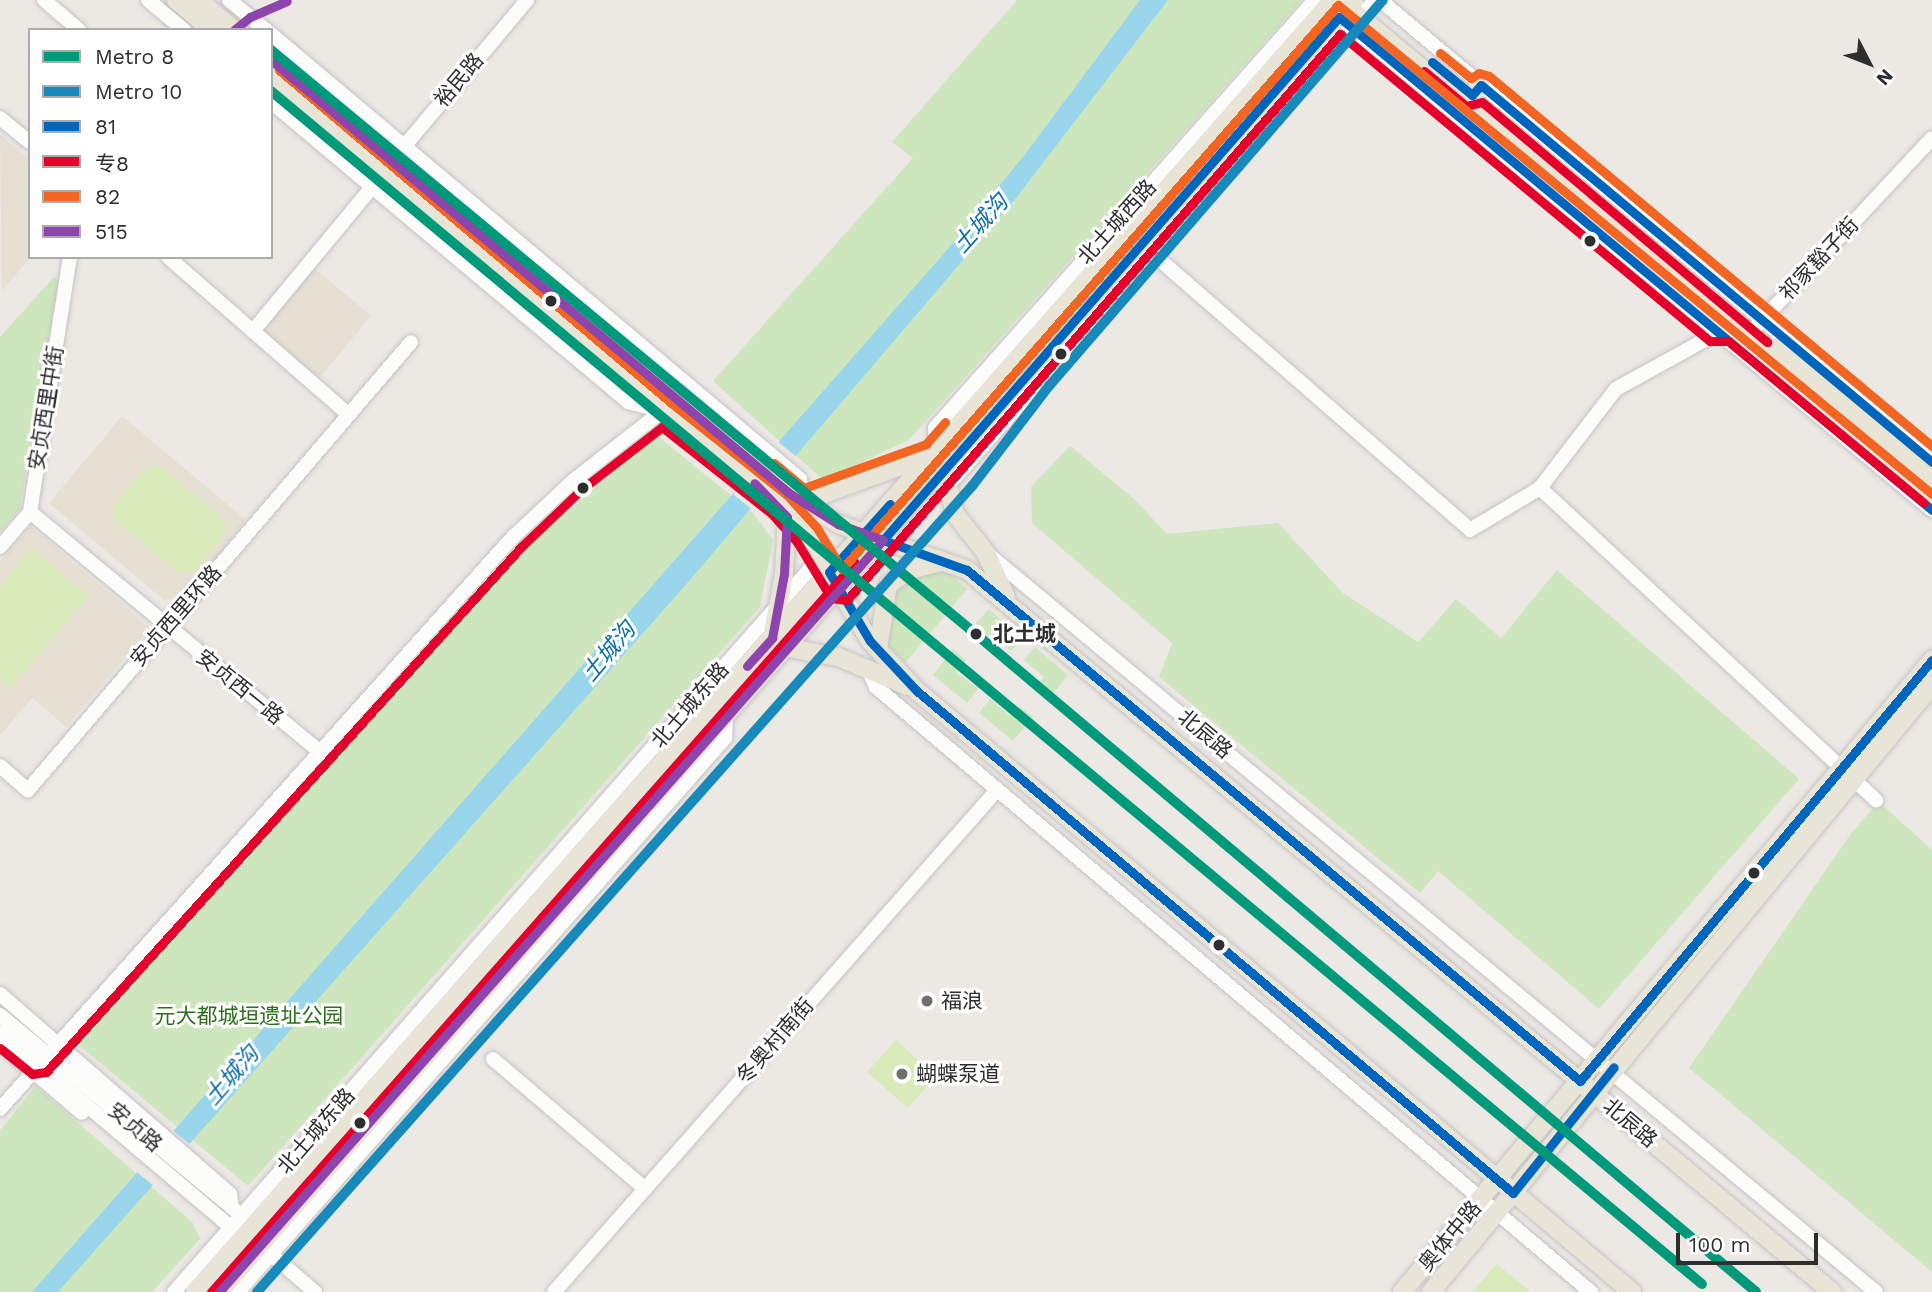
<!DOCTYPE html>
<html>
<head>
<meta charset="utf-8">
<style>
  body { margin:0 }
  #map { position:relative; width:1932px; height:1292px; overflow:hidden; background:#ece8e4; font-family:"Work Sans","Noto Sans SC",sans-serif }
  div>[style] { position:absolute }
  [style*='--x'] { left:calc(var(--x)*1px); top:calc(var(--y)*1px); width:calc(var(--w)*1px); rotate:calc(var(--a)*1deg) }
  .education>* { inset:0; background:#e6e0d3; transform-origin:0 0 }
  .green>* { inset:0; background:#cee6be }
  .pitch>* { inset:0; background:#d9eabb; transform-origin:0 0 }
  .water>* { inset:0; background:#99d6ec }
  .pier>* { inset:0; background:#ece8e4; transform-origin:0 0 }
  .roads { filter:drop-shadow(0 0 2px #c5c4c5) drop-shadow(0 0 2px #c5c4c5) }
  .minor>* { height:14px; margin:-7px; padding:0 7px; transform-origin:7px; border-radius:7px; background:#fcfcfb }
  .major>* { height:18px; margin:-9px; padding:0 9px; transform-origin:9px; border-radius:9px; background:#e8e4d6 }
  .bus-1>* { height:9px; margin:-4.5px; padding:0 4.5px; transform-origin:4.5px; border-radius:4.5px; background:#0065bd }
  .bus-2>* { height:9px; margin:-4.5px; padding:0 4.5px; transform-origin:4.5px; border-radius:4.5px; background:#e4002b }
  .bus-3>* { height:9px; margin:-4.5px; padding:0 4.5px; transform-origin:4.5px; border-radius:4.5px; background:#f26522 }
  .bus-4>* { height:9px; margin:-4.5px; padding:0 4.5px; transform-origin:4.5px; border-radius:4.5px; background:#8e44ad }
  .metro-1>* { height:10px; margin:-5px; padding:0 5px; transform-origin:5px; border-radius:5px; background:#00997a }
  .metro-2>* { height:10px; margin:-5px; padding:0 5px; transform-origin:5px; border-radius:5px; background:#178abb }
  .dots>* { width:19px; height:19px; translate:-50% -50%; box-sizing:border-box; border:4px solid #fff; border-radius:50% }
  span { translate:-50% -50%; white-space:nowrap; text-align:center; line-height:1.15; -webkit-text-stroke:6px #fff; paint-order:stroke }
  .street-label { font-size:21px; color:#2e2e2e }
  .stop-label { font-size:21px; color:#2e2e2e; font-weight:700 }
  .left { translate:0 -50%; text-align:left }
  .poi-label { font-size:21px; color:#2e2e2e }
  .park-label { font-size:21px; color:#2c6e1b }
  .water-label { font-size:23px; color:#0d6fa3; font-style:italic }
  .legend { position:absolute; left:28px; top:28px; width:245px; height:231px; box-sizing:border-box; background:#fff; border:2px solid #ababab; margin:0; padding:9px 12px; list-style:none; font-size:21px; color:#2e2e2e }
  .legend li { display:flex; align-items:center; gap:14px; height:35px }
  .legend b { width:35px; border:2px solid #ababab }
  .north { position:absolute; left:1834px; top:28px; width:70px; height:70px; -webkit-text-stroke:5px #fff; paint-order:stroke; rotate:132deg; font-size:19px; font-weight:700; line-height:28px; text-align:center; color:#2e2e2e }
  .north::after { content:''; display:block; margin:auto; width:24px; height:32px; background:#2e2e2e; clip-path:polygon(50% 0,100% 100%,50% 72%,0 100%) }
  .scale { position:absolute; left:1676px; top:1233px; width:142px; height:32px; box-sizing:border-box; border:4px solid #2e2e2e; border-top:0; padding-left:9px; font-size:21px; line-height:24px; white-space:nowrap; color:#2e2e2e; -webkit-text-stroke:5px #fff; paint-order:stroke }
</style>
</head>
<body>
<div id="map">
  <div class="education">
    <div style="clip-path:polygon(0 134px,30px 160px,31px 257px,2px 291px)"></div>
    <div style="left:313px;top:267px;width:76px;height:84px;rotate:40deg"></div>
    <div style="clip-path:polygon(122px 416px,246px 520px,183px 597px,164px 600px,49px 503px)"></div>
    <div style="clip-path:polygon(31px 526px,150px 628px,66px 727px,32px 698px,0 735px,0 561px)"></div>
  </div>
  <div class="green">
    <div style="clip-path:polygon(1017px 0,1302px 0,910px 439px,824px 481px,713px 381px,913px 158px,892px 142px)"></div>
    <div style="clip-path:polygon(54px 277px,59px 281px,20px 509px,0 532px,0 337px)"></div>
    <div style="clip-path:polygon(656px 435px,753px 513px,773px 540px,760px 607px,248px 1186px,75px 1042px,519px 553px)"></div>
    <div style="clip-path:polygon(1070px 446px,1133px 498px,1167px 534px,1278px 523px,1343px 593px,1418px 642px,1456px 599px,1501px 638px,1557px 570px,1799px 779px,1599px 1009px,1438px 871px,1420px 893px,1159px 677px,1172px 643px,1032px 523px,1031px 487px)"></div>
    <div style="clip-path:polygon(936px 569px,948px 572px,967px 589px,905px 663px,882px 640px,889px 587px)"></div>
    <div style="clip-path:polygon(989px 609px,1022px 638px,1011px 651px,991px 633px,982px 643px,969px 631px)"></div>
    <div style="clip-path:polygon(1035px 647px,1068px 675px,1047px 701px,1033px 690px,1044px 677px,1024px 660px)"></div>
    <div style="clip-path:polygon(953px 649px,966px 660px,956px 672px,978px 689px,967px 703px,933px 675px)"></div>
    <div style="clip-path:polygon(990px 699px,1010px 716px,1019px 706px,1033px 717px,1013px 741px,979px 713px)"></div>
    <div style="clip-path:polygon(1879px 802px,1932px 850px,1932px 1272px,1689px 1068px,1852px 832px)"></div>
    <div style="clip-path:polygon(36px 1086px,193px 1223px,200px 1239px,152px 1292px,0 1292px,0 1130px)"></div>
  </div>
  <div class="pitch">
    <div style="clip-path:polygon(158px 465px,222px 517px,227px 531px,195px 571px,178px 573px,116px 521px,112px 508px,143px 470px)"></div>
    <div style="clip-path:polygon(31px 548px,88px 596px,11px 688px,0 679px,0 586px)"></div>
    <div style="left:896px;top:1040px;width:54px;height:43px;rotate:42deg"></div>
    <div style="clip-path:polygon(1497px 1264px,1531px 1292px,1472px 1292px)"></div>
  </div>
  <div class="water">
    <div style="clip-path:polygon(1140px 0,1168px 0,1016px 198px,683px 588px,58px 1292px,32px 1292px,947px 250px,1026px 153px)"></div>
  </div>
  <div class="pier">
    <div style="left:777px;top:441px;width:27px;height:69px;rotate:39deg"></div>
    <div style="left:171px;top:1129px;width:27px;height:55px;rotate:39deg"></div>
  </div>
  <div class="roads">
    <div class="minor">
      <div style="--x:44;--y:0;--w:46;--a:40.6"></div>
      <div style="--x:148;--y:0;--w:47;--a:39.8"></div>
      <div style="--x:229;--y:0;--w:48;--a:39"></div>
      <div style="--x:1380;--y:0;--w:720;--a:39.93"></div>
      <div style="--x:1340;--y:9;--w:8;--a:97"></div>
      <div style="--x:1339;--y:17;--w:771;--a:39.74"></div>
      <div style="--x:271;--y:34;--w:691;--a:40.07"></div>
      <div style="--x:800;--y:479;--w:23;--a:85"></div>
      <div style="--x:271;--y:102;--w:466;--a:40"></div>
      <div style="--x:628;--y:402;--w:34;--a:15"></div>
      <div style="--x:0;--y:118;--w:38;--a:39"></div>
      <div style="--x:392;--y:161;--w:210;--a:-50"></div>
      <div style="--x:1153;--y:254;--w:420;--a:41"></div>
      <div style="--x:1470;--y:530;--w:82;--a:-31"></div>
      <div style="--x:1540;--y:488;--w:459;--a:42.9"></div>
      <div style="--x:168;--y:257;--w:240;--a:41.1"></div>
      <div style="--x:253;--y:331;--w:196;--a:-50.4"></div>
      <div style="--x:936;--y:451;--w:23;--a:-92"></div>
      <div style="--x:935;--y:428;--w:572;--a:-48.4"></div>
      <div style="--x:942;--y:486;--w:5;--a:11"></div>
      <div style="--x:947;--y:487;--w:648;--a:-48.69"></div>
      <div style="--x:1540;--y:488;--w:125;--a:-52.5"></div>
      <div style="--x:1616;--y:389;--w:130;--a:-28.9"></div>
      <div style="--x:1730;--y:326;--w:23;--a:10"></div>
      <div style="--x:1753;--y:330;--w:262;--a:-47"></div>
      <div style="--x:30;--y:512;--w:378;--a:39.6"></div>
      <div style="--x:0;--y:547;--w:46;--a:-49.4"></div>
      <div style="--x:30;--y:512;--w:258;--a:-81.1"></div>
      <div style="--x:989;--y:555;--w:1153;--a:39.72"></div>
      <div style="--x:868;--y:669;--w:20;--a:66"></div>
      <div style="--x:876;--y:687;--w:937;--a:40.24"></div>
      <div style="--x:0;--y:766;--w:37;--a:41"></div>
      <div style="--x:28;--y:790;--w:589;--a:-49.47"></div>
      <div style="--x:0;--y:994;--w:305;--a:41"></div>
      <div style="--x:230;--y:1194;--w:14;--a:82"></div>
      <div style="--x:0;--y:1015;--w:321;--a:39.7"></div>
      <div style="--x:0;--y:1032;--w:310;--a:40.2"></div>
      <div style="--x:4;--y:1047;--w:102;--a:40.2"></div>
      <div style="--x:493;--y:1059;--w:200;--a:40.5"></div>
      <div style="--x:0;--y:1109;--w:767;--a:-48.12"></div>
      <div style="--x:512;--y:538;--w:85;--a:-43.1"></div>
      <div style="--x:574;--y:480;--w:112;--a:-38.1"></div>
      <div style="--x:266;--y:1250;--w:65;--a:40.6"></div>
      <div style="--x:174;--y:1292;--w:962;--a:-48.67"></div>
      <div style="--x:809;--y:570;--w:20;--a:6"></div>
      <div style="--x:238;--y:1292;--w:738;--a:-48.68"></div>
      <div style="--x:725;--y:738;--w:20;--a:-87"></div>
      <div style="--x:554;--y:1292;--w:670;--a:-48.57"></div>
    </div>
    <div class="major">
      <div style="--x:176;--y:0;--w:47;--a:39.8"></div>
      <div style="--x:199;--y:0;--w:46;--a:40.6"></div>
      <div style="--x:1346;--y:0;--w:7;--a:74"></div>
      <div style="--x:1348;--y:7;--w:760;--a:39.82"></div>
      <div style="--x:271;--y:60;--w:675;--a:39.89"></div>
      <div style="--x:789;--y:493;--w:58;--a:32.3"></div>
      <div style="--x:838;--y:524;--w:137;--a:19.6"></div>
      <div style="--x:967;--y:570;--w:1127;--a:39.85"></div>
      <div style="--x:271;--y:79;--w:513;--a:40.33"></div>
      <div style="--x:662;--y:411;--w:149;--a:38.5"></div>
      <div style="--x:779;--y:504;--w:42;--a:47.9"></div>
      <div style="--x:807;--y:535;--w:123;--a:59.3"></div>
      <div style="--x:870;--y:641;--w:69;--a:46.8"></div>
      <div style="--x:917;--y:691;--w:934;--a:40.05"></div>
      <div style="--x:1472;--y:95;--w:13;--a:-48"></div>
      <div style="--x:1774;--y:347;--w:203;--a:39"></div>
      <div style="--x:944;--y:469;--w:46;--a:76.3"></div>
      <div style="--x:955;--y:514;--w:50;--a:51.5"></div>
      <div style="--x:986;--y:553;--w:48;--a:65.6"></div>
      <div style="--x:802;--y:502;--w:137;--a:-20"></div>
      <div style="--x:772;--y:638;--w:65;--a:-79.4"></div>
      <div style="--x:784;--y:574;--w:57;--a:-87"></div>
      <div style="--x:789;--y:648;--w:50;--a:10.4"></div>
      <div style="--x:838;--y:657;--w:76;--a:22.5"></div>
      <div style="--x:878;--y:649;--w:65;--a:-81.1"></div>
      <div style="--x:888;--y:585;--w:27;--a:-34"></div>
      <div style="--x:910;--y:570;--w:34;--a:-15"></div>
      <div style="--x:195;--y:1292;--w:1722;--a:-48.63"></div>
      <div style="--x:219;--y:1292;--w:1720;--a:-48.7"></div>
      <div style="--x:1402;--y:1292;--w:825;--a:-50.02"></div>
      <div style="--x:1431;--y:1292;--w:787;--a:-50.46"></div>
    </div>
  </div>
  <div class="bus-1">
    <div style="--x:1432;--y:62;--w:52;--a:39.5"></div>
    <div style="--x:1472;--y:95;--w:13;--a:-48"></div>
    <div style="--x:1481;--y:85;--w:588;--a:39.89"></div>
    <div style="--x:890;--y:504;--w:91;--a:131.9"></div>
    <div style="--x:829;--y:572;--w:80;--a:59.3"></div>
    <div style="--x:870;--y:641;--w:69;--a:46.8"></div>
    <div style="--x:917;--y:691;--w:779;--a:40.11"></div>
    <div style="--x:1513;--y:1193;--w:161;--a:-51.3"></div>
    <div style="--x:1932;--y:510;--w:771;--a:-140.26"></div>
    <div style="--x:1339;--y:17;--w:694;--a:131.08"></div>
    <div style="--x:883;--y:540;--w:89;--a:19.7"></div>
    <div style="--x:967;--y:570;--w:798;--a:39.81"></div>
    <div style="--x:1580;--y:1081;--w:549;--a:-50.1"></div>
  </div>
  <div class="bus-2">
    <div style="--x:1424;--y:71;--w:55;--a:39.8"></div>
    <div style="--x:1466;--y:106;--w:16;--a:-14"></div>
    <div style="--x:1482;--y:102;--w:373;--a:40.1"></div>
    <div style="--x:0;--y:1048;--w:41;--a:39.1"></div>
    <div style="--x:32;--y:1074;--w:14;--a:-8"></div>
    <div style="--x:46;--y:1072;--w:708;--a:-47.86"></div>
    <div style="--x:521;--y:547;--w:84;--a:-43.6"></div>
    <div style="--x:582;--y:489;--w:101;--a:-37.8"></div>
    <div style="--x:662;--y:427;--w:139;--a:38.3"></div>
    <div style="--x:771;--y:513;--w:39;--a:48"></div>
    <div style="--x:797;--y:542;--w:66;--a:58.7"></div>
    <div style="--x:831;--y:598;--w:16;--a:7"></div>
    <div style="--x:847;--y:600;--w:751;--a:-48.94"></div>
    <div style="--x:1340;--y:34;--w:481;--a:39.7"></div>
    <div style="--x:1710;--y:341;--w:18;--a:0"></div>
    <div style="--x:1728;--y:341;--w:254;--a:39.6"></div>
    <div style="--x:211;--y:1292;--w:973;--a:-48.58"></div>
  </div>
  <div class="bus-3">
    <div style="--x:1440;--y:53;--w:40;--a:39"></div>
    <div style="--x:1471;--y:78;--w:9;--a:-32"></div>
    <div style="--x:1479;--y:73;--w:10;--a:17"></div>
    <div style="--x:1489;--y:76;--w:577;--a:39.87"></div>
    <div style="--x:279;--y:70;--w:513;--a:40.33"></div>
    <div style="--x:670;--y:402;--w:149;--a:38.5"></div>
    <div style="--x:787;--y:495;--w:45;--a:47.7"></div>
    <div style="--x:817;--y:528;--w:48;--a:58.6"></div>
    <div style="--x:842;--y:569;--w:751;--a:-48.67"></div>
    <div style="--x:1338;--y:5;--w:769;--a:39.46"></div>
    <div style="--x:774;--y:463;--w:39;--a:40"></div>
    <div style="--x:804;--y:488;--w:130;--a:-19.8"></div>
    <div style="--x:926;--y:444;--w:29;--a:-49"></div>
  </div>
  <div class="bus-4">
    <div style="--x:234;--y:30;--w:21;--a:-39"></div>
    <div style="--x:250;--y:17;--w:40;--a:-23.4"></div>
    <div style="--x:747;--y:666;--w:38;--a:-48"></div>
    <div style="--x:772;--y:638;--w:65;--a:-79.4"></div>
    <div style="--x:784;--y:574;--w:57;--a:-87"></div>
    <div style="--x:787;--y:517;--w:47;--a:-134.1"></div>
    <div style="--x:219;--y:1292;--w:1003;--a:-48.56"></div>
    <div style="--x:883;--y:540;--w:48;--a:-160.4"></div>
    <div style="--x:838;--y:524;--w:58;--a:-147.7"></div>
    <div style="--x:789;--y:493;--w:675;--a:-140.11"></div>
  </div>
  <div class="metro-1">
    <div style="--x:271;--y:50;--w:917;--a:39.65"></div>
    <div style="--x:977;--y:635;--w:1019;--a:40.14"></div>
    <div style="--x:271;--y:91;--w:1863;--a:39.82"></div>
  </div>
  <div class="metro-2">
    <div style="--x:257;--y:1292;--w:1079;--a:-48.42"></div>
    <div style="--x:973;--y:485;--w:125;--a:-52.5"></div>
    <div style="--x:1049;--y:386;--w:510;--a:-49.13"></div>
  </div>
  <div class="dots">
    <div style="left:1590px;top:241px;background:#2e2e2e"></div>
    <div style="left:551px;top:301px;background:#2e2e2e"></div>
    <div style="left:1061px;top:354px;background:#2e2e2e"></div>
    <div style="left:583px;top:488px;background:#2e2e2e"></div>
    <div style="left:976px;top:634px;background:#2e2e2e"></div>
    <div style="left:1754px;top:873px;background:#2e2e2e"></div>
    <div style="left:1219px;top:945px;background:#2e2e2e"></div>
    <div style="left:927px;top:1001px;background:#706f6e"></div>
    <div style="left:902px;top:1074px;background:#706f6e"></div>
    <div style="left:360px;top:1123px;background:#2e2e2e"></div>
  </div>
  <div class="street-label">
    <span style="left:459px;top:80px;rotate:-50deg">裕民路</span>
    <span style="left:1117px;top:222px;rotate:-48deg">北土城西路</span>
    <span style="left:1819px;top:259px;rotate:-47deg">祁家豁子街</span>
    <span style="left:46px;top:408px;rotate:-81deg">安贞西里中街</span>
    <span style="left:176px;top:616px;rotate:-49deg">安贞西里环路</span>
    <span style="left:240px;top:687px;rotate:39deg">安贞西一路</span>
    <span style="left:690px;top:705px;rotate:-49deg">北土城东路</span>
    <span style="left:1205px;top:734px;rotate:40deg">北辰路</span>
    <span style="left:775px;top:1041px;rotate:-49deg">冬奥村南街</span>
    <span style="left:1630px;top:1123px;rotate:40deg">北辰路</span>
    <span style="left:135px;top:1127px;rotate:40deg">安贞路</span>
    <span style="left:316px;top:1131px;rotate:-49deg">北土城东路</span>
    <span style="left:1450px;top:1236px;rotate:-50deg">奥体中路</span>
  </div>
  <div class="stop-label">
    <span class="left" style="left:993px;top:634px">北土城</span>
  </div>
  <div class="poi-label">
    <span class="left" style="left:941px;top:1001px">福浪</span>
    <span class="left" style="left:916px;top:1074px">蝴蝶泵道</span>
  </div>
  <div class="park-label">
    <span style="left:249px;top:1016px">元大都城垣遗址公园</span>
  </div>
  <div class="water-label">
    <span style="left:981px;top:224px;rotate:-48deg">土城沟</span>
    <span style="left:609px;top:652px;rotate:-50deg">土城沟</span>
    <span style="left:232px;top:1076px;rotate:-49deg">土城沟</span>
  </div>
  <ul class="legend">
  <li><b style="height:9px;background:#00997a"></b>Metro 8</li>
  <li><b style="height:9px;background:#178abb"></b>Metro 10</li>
  <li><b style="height:9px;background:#0065bd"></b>81</li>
  <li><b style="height:9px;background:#e4002b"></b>专8</li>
  <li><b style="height:9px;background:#f26522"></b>82</li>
  <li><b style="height:9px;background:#8e44ad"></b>515</li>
  </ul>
  <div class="north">N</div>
  <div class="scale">100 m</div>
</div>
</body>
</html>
